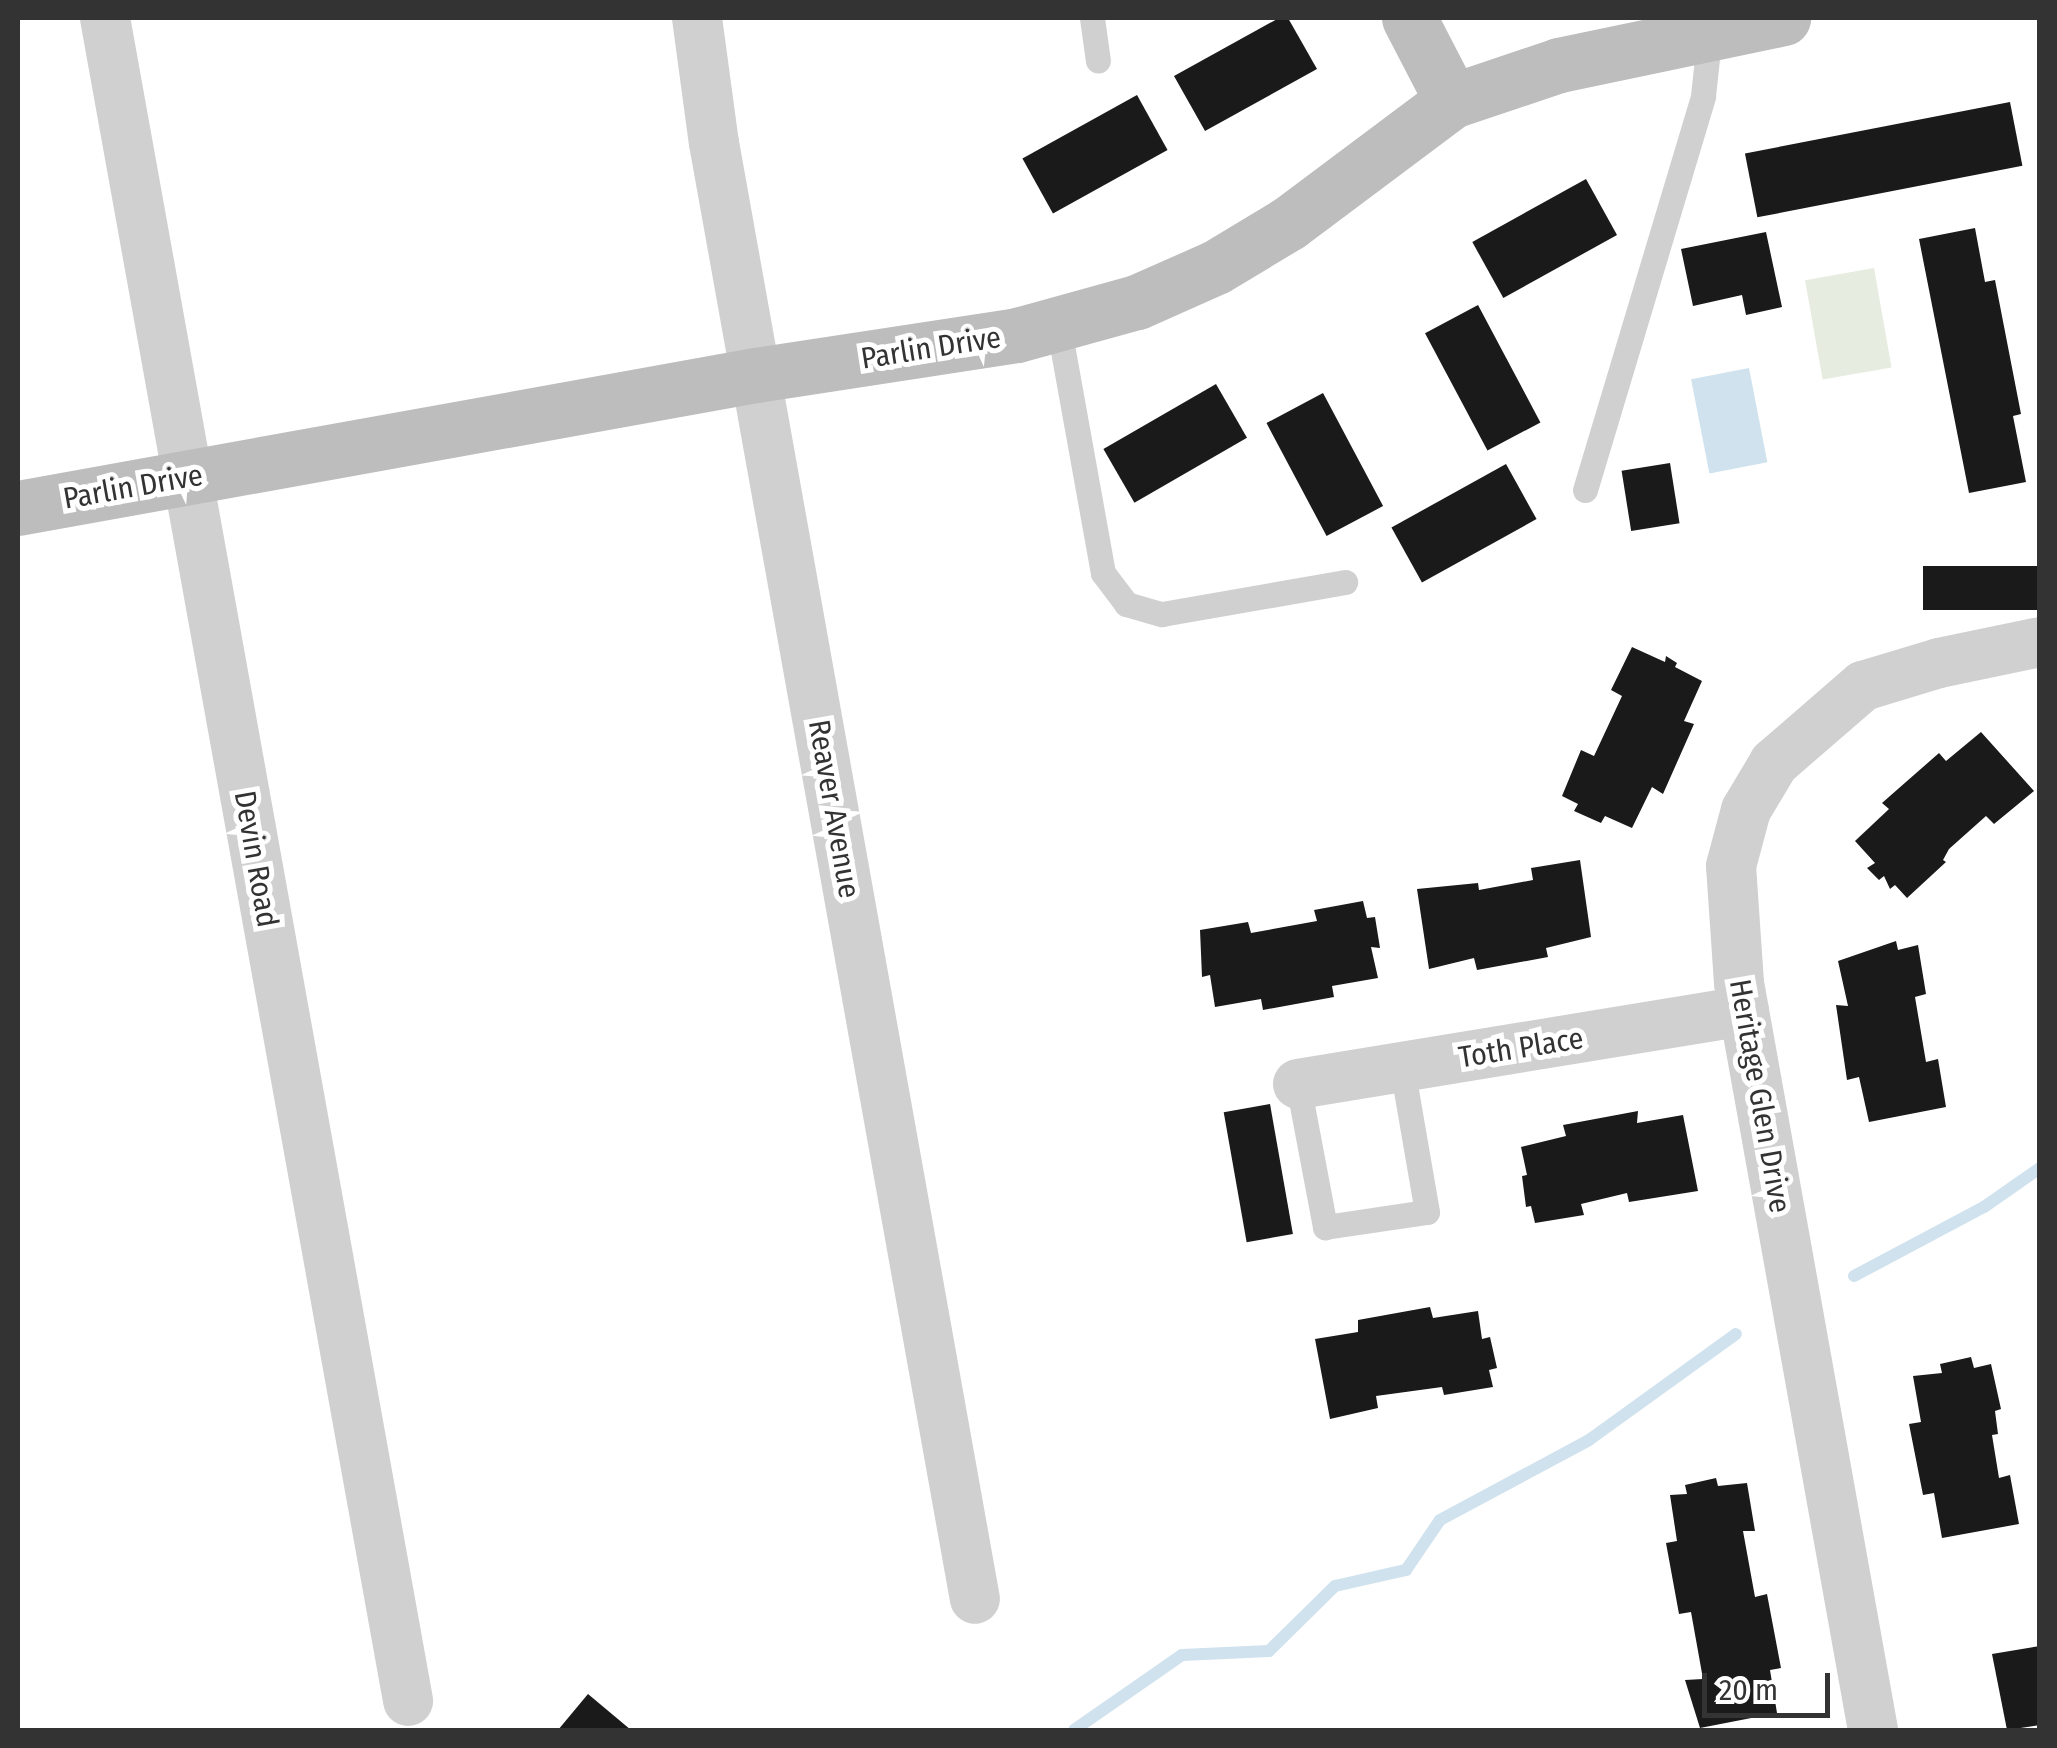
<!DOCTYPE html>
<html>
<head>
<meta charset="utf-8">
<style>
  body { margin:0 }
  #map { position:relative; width:2057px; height:1748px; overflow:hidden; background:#fff; font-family:"Fira Sans Condensed",sans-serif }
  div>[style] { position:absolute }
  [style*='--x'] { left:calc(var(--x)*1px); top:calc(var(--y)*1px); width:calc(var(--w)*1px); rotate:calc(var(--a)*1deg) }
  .green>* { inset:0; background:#e6ecdf; transform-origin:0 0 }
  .water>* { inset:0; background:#cfe2ee; transform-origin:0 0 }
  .stream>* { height:12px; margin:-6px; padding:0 6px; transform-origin:6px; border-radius:6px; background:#cfe2ee }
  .building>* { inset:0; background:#1a1a1a; transform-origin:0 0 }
  .lane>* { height:25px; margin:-12.5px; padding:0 12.5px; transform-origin:12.5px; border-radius:12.5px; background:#d0d0d0 }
  .street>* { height:50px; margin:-25px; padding:0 25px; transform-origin:25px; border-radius:25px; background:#d0d0d0 }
  .secondary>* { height:55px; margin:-27.5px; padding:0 27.5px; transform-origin:27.5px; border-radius:27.5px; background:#bdbdbd }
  span { translate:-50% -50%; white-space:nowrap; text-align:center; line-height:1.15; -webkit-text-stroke:10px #fff; paint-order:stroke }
  .street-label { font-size:30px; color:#333 }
  .frame { position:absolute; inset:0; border:20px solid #333; pointer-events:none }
  .scale { position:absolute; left:1702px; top:1673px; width:128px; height:45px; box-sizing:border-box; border:5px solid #333; border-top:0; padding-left:12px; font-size:30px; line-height:35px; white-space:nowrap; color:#333; -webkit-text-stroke:8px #fff; paint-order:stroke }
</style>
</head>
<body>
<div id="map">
  <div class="green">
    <div style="left:1874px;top:268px;width:101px;height:70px;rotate:80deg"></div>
  </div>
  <div class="water">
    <div style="left:1749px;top:368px;width:96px;height:59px;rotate:79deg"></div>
  </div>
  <div class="stream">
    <div style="--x:1854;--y:1276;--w:147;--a:-28"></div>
    <div style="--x:1984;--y:1207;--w:68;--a:-34.9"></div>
    <div style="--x:1074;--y:1730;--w:131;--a:-34.8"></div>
    <div style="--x:1182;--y:1655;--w:87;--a:-2.6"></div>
    <div style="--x:1269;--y:1651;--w:93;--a:-44.6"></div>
    <div style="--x:1335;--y:1586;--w:73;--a:-12.7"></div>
    <div style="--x:1406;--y:1570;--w:60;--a:-55.8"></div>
    <div style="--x:1440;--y:1520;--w:169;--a:-28.2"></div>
    <div style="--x:1589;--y:1440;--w:181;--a:-35.8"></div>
  </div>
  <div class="building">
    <div style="clip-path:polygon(1279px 18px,1288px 18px,1317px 69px,1205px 131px,1174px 76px)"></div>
    <div style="left:1137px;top:95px;width:63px;height:131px;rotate:61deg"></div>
    <div style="left:2010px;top:102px;width:65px;height:270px;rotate:79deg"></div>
    <div style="left:1586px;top:179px;width:64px;height:130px;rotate:61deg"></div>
    <div style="clip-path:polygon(1975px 228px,1985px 282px,1995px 280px,2021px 414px,2013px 416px,2026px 482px,1969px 493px,1919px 239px)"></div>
    <div style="clip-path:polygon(1766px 232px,1782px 307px,1746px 315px,1742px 295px,1693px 306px,1681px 249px)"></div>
    <div style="left:1478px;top:305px;width:133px;height:60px;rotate:62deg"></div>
    <div style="left:1216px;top:384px;width:62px;height:130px;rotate:60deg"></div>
    <div style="left:1323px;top:393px;width:128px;height:64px;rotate:62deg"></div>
    <div style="left:1670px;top:463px;width:61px;height:49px;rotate:81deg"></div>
    <div style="left:1506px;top:464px;width:63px;height:131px;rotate:61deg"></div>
    <div style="left:2040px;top:566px;width:44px;height:117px;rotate:90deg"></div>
    <div style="clip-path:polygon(1632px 647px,1665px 662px,1666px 656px,1677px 663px,1675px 667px,1702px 681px,1684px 721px,1694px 724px,1663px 794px,1652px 787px,1632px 828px,1605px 816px,1601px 823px,1574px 811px,1578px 804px,1562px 796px,1581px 750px,1594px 756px,1622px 696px,1611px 690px)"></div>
    <div style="clip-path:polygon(1981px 732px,2034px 791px,1994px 824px,1986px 816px,1949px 849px,1943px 860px,1946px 862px,1907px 898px,1895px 885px,1890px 889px,1884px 876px,1879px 880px,1867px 868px,1875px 863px,1855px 841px,1889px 809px,1882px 803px,1939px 753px,1946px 761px)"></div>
    <div style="clip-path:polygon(1580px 860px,1591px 937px,1546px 948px,1548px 957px,1477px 970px,1474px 958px,1429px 969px,1417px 889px,1478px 883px,1479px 890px,1533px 880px,1531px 868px)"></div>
    <div style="clip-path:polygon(1363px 901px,1367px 918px,1375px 917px,1380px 948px,1371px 947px,1378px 978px,1332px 986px,1334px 997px,1263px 1010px,1261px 999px,1215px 1007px,1210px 975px,1202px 977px,1200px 930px,1248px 922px,1251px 933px,1317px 921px,1314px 910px)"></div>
    <div style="clip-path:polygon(1896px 941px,1898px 950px,1918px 945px,1926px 994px,1915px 997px,1926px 1062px,1938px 1059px,1946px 1107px,1869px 1122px,1859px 1077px,1847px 1080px,1836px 1005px,1848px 1006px,1838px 961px)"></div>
    <div style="left:1270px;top:1104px;width:132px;height:47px;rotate:80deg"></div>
    <div style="clip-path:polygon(1638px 1111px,1637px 1123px,1683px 1115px,1698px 1191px,1629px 1202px,1627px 1193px,1581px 1204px,1584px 1215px,1535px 1223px,1531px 1206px,1526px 1207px,1522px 1176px,1527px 1175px,1521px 1147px,1566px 1136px,1563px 1125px)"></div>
    <div style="clip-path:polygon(1430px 1307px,1433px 1318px,1478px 1311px,1482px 1339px,1490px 1337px,1497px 1368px,1489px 1370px,1493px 1387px,1444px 1395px,1442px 1387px,1376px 1396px,1378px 1408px,1330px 1419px,1315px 1339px,1358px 1332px,1358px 1320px)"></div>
    <div style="clip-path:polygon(1971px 1357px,1974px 1368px,1991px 1364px,2001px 1409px,1995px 1411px,1998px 1434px,1992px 1435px,1999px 1478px,2010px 1475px,2019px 1524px,1942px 1538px,1934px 1493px,1923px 1495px,1909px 1424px,1921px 1422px,1913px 1376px,1942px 1373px,1940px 1364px)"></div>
    <div style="clip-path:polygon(1716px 1478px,1718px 1486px,1747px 1483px,1755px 1531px,1743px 1531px,1755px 1597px,1767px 1594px,1781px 1668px,1770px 1670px,1777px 1713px,1700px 1728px,1685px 1680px,1703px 1679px,1691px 1612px,1679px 1614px,1666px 1543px,1677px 1541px,1670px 1495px,1687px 1494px,1685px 1485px)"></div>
    <div style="clip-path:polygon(2040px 1646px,2040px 1725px,2007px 1730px,1992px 1654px)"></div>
    <div style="clip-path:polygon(588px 1694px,631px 1730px,558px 1730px)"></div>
  </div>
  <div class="lane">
    <div style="--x:1092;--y:18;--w:43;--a:82.1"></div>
    <div style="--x:1058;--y:323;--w:254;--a:79.8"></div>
    <div style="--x:1103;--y:573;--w:39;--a:53"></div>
    <div style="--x:1126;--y:604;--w:37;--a:16"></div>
    <div style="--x:1162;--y:614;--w:186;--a:-9.9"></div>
    <div style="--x:1585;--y:490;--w:411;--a:-73.3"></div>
    <div style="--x:1703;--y:96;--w:65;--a:-83.9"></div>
    <div style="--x:1298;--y:1084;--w:146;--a:79.3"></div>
    <div style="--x:1325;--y:1227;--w:103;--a:-8.4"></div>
    <div style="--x:1427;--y:1212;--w:147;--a:-99.8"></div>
  </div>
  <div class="street">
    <div style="--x:105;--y:18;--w:1710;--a:79.79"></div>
    <div style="--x:697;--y:18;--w:126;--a:82.3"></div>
    <div style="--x:714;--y:143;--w:1479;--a:79.84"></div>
    <div style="--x:1298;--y:1084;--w:452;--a:-9.3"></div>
    <div style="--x:1873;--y:1730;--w:759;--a:-100.17"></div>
    <div style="--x:1739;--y:983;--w:117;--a:-93.9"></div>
    <div style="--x:1731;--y:866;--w:58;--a:-75"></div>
    <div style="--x:1746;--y:810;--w:55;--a:-59.2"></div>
    <div style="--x:1774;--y:763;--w:118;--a:-40.9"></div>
    <div style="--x:1863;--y:686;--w:79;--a:-16.8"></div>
    <div style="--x:1939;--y:663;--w:103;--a:-11.7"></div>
  </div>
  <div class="secondary">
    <div style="--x:1409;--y:18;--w:93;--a:62.6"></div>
    <div style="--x:18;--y:508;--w:750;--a:-10.22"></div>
    <div style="--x:756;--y:375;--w:264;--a:-8.7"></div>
    <div style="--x:1017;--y:335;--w:124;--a:-15.4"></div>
    <div style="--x:1137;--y:302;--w:86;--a:-23.9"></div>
    <div style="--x:1216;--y:267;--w:85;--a:-31.1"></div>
    <div style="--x:1289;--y:223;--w:204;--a:-36.8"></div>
    <div style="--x:1452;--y:101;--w:113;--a:-18.6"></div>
    <div style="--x:1559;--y:65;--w:229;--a:-11.8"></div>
  </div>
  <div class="street-label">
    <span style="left:931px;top:348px;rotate:-9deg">Parlin Drive</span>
    <span style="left:133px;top:487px;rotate:-10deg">Parlin Drive</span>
    <span style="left:834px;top:809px;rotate:80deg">Reaver Avenue</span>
    <span style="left:256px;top:859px;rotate:80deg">Devin Road</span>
    <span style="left:1521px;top:1048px;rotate:-9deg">Toth Place</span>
    <span style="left:1760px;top:1096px;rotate:80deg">Heritage Glen Drive</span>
  </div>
  <div class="frame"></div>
  <div class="scale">20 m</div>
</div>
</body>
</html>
